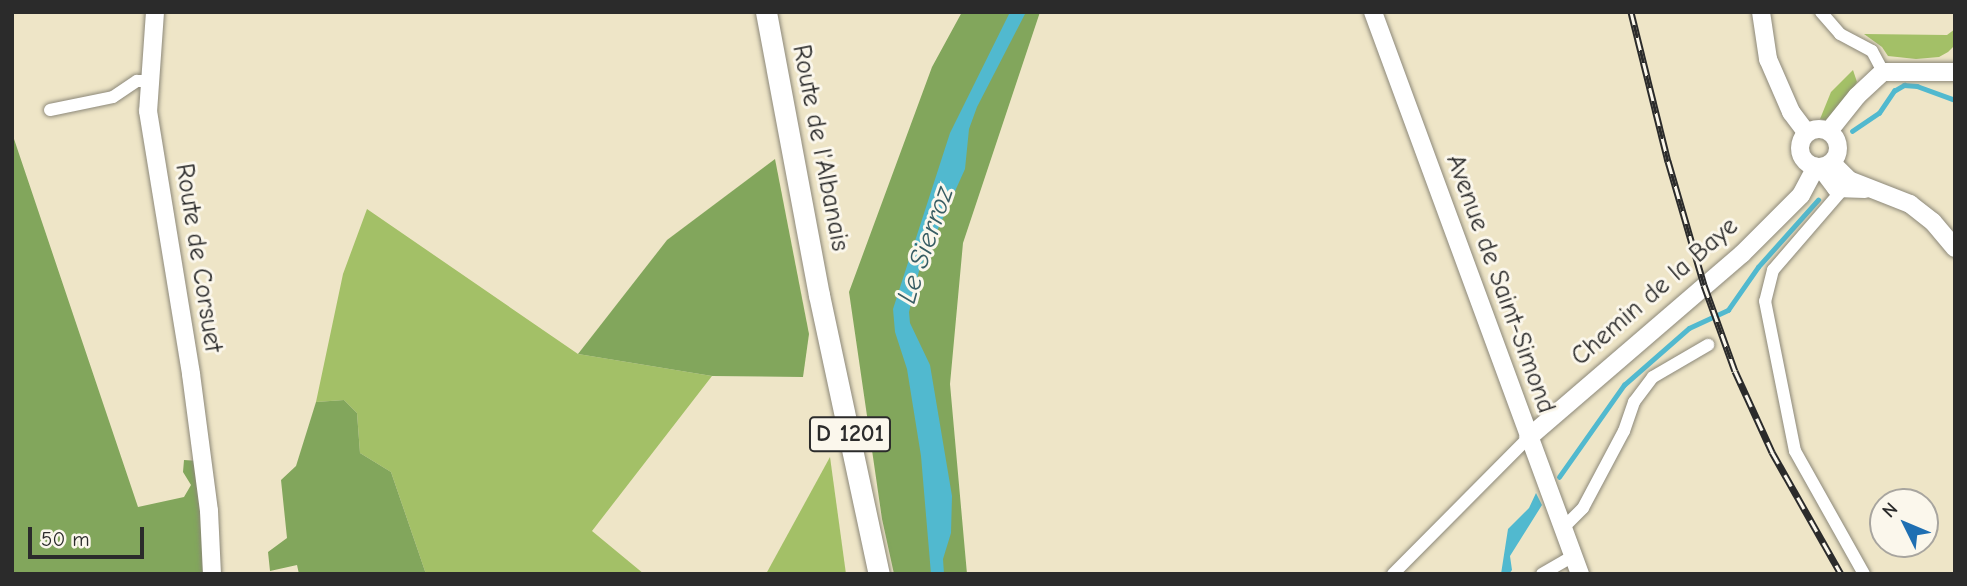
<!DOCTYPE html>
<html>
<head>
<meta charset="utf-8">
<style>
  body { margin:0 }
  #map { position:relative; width:1967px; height:586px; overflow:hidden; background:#eee5c7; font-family:"Comic Neue",sans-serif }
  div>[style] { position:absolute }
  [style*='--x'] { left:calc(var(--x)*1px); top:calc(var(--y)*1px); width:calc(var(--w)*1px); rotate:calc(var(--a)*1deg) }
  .green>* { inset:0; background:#a3c067 }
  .forest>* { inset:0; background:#82a65c }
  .water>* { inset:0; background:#51b9cf }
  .stream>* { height:4.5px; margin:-2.25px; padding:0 2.25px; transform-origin:2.25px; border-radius:2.25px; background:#51b9cf }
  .roads { filter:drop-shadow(0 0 2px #8c8879) drop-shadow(0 0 2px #8c8879) }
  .street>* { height:12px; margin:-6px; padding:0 6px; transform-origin:6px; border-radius:6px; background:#fff }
  .secondary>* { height:18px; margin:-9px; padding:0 9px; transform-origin:9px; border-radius:9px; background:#fff }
  .secondary>.ring { margin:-9px; padding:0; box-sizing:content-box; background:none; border:18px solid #fff; border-radius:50% }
  .primary>* { height:21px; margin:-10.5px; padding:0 10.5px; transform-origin:10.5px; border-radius:10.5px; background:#fff }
  .rail>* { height:7px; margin-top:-3.5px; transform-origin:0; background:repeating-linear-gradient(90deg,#fbf7ec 0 13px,#2b2b2b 0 26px); box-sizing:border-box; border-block:2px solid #2b2b2b }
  span { translate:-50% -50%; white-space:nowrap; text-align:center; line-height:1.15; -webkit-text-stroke:6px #fbf7ec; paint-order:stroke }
  .shield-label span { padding:2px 5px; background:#fbf7ec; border:2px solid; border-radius:5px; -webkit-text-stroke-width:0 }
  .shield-label { font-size:24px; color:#2b2b2b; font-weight:700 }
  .street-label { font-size:26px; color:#2b2b2b }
  .water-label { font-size:28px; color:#385d64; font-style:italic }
  .frame { position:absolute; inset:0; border:14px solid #2b2b2b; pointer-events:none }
  .north { position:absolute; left:1869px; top:488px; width:70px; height:70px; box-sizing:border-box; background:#fbf7ec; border:2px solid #a8a59f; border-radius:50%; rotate:313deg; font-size:19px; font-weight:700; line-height:28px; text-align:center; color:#2b2b2b }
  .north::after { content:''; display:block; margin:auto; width:24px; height:32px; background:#1f6fb2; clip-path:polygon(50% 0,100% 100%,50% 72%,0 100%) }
  .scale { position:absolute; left:28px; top:527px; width:116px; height:32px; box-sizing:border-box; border:4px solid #2b2b2b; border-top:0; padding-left:9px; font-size:21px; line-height:24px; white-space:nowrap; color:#2b2b2b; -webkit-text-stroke:5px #fbf7ec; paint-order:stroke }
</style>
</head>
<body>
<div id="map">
  <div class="green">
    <div style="clip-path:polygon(1955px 29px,1955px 45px,1948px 52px,1939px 57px,1916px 59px,1888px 56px,1882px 47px,1864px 34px,1947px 35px)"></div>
    <div style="clip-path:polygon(1853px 70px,1857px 82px,1848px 97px,1827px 121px,1820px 119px,1831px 92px)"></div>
    <div style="clip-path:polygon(367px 209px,578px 354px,712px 376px,592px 531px,644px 574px,426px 574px,391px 472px,360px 453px,357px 413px,344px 400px,316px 402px,343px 274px)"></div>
    <div style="clip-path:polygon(830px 457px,846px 574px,766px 574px)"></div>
  </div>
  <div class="forest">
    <div style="clip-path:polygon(962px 12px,1040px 12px,963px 243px,950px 384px,967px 574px,894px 574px,882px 519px,849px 292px,932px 67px)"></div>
    <div style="clip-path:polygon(12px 133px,138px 507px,184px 497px,191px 485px,183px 472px,184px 460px,199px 461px,213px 574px,12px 574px)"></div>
    <div style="clip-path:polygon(775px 159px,809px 334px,803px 377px,712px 376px,578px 354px,667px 240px)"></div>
    <div style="clip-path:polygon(344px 400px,357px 413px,360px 453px,391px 472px,426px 574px,299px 574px,297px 565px,270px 571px,268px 552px,287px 538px,281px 480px,296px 466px,316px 402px)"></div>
  </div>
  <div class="water">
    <div style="clip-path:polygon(1010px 12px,1026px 12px,977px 107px,969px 129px,965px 169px,919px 271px,909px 312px,910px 323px,930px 365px,952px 496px,951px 533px,943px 559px,944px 574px,931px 574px,921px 456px,907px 369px,895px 332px,893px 309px,950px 133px)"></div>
    <div style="clip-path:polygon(1536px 493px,1542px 505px,1510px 556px,1512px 570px,1509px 574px,1501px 574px,1508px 529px,1529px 508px)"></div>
  </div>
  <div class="stream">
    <div style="--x:1852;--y:131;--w:32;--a:-34"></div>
    <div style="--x:1879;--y:113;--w:27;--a:-56"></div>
    <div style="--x:1894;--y:91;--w:12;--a:-31"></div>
    <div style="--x:1904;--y:85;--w:13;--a:4"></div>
    <div style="--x:1917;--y:86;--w:40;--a:20.2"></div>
    <div style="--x:1559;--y:477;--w:113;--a:-54.8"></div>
    <div style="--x:1624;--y:385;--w:86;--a:-41.2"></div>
    <div style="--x:1689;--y:328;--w:43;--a:-24.8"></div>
    <div style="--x:1728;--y:310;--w:52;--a:-55.1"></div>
    <div style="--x:1758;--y:267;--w:90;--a:-48.2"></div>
  </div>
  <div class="roads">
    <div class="street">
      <div style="--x:1821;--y:12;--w:29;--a:49"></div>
      <div style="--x:1840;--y:34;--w:36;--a:28"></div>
      <div style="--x:1872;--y:51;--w:24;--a:62"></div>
      <div style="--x:50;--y:110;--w:64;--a:-11.7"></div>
      <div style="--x:113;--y:97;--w:29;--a:-34"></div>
      <div style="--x:137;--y:81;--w:11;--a:0"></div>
      <div style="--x:1843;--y:189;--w:107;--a:130.8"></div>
      <div style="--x:1773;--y:270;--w:32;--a:104"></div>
      <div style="--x:1765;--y:301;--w:153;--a:78.7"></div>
      <div style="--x:1795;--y:451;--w:141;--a:60.7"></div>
      <div style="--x:1563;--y:528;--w:28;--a:-45"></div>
      <div style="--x:1583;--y:508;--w:87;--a:-62"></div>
      <div style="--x:1624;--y:431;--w:31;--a:-71"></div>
      <div style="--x:1634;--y:402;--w:31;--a:-53"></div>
      <div style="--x:1653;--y:377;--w:64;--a:-30.2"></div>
      <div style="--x:1393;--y:574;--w:192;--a:-45.2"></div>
      <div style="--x:1542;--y:574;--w:36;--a:-30"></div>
    </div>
    <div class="secondary">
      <div style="--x:155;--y:12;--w:99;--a:94"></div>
      <div style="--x:148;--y:111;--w:266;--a:80.7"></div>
      <div style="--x:191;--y:374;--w:138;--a:82.5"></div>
      <div style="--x:209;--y:511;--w:63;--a:87.3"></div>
      <div style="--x:1373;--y:12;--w:599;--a:69.78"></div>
      <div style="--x:1761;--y:12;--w:48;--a:81.5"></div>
      <div style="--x:1768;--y:59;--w:58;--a:66.5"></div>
      <div style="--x:1791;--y:112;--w:26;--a:53"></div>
      <div class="ring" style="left:1800px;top:129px;width:20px;height:20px"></div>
      <div style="--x:1829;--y:131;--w:45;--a:-51.3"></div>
      <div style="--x:1857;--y:96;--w:35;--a:-43"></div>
      <div style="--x:1883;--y:72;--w:72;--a:0"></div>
      <div style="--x:1832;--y:163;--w:24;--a:45"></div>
      <div style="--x:1849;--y:180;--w:66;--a:21.5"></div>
      <div style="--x:1910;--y:204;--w:29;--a:38"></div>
      <div style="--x:1933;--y:222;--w:34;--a:50"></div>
      <div style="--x:1821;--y:168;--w:25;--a:53"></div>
      <div style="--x:1836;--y:188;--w:29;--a:2"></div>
      <div style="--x:1528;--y:438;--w:282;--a:-40.7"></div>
      <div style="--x:1742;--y:254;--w:83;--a:-45"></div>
      <div style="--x:1801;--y:195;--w:32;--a:-62"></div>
    </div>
    <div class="primary">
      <div style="--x:766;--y:12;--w:288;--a:79.4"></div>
      <div style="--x:819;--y:295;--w:285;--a:77.9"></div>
    </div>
  </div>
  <div class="rail">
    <div style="--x:1631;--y:12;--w:154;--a:76.1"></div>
    <div style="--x:1668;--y:161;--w:129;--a:73.8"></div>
    <div style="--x:1704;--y:285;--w:91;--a:70.2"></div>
    <div style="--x:1735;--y:371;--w:89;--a:65.4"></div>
    <div style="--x:1772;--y:452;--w:140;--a:60.5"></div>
  </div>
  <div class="shield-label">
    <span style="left:850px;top:434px">D 1201</span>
  </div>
  <div class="street-label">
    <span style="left:820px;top:148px;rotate:79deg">Route de l'Albanais</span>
    <span style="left:198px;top:258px;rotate:81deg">Route de Corsuet</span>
    <span style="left:1500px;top:284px;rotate:70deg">Avenue de Saint-Simond</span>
    <span style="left:1655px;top:292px;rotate:-41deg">Chemin de la Baye</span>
  </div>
  <div class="water-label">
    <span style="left:925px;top:245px;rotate:-71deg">Le Sierroz</span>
  </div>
  <div class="frame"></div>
  <div class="north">N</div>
  <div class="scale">50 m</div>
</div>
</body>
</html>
